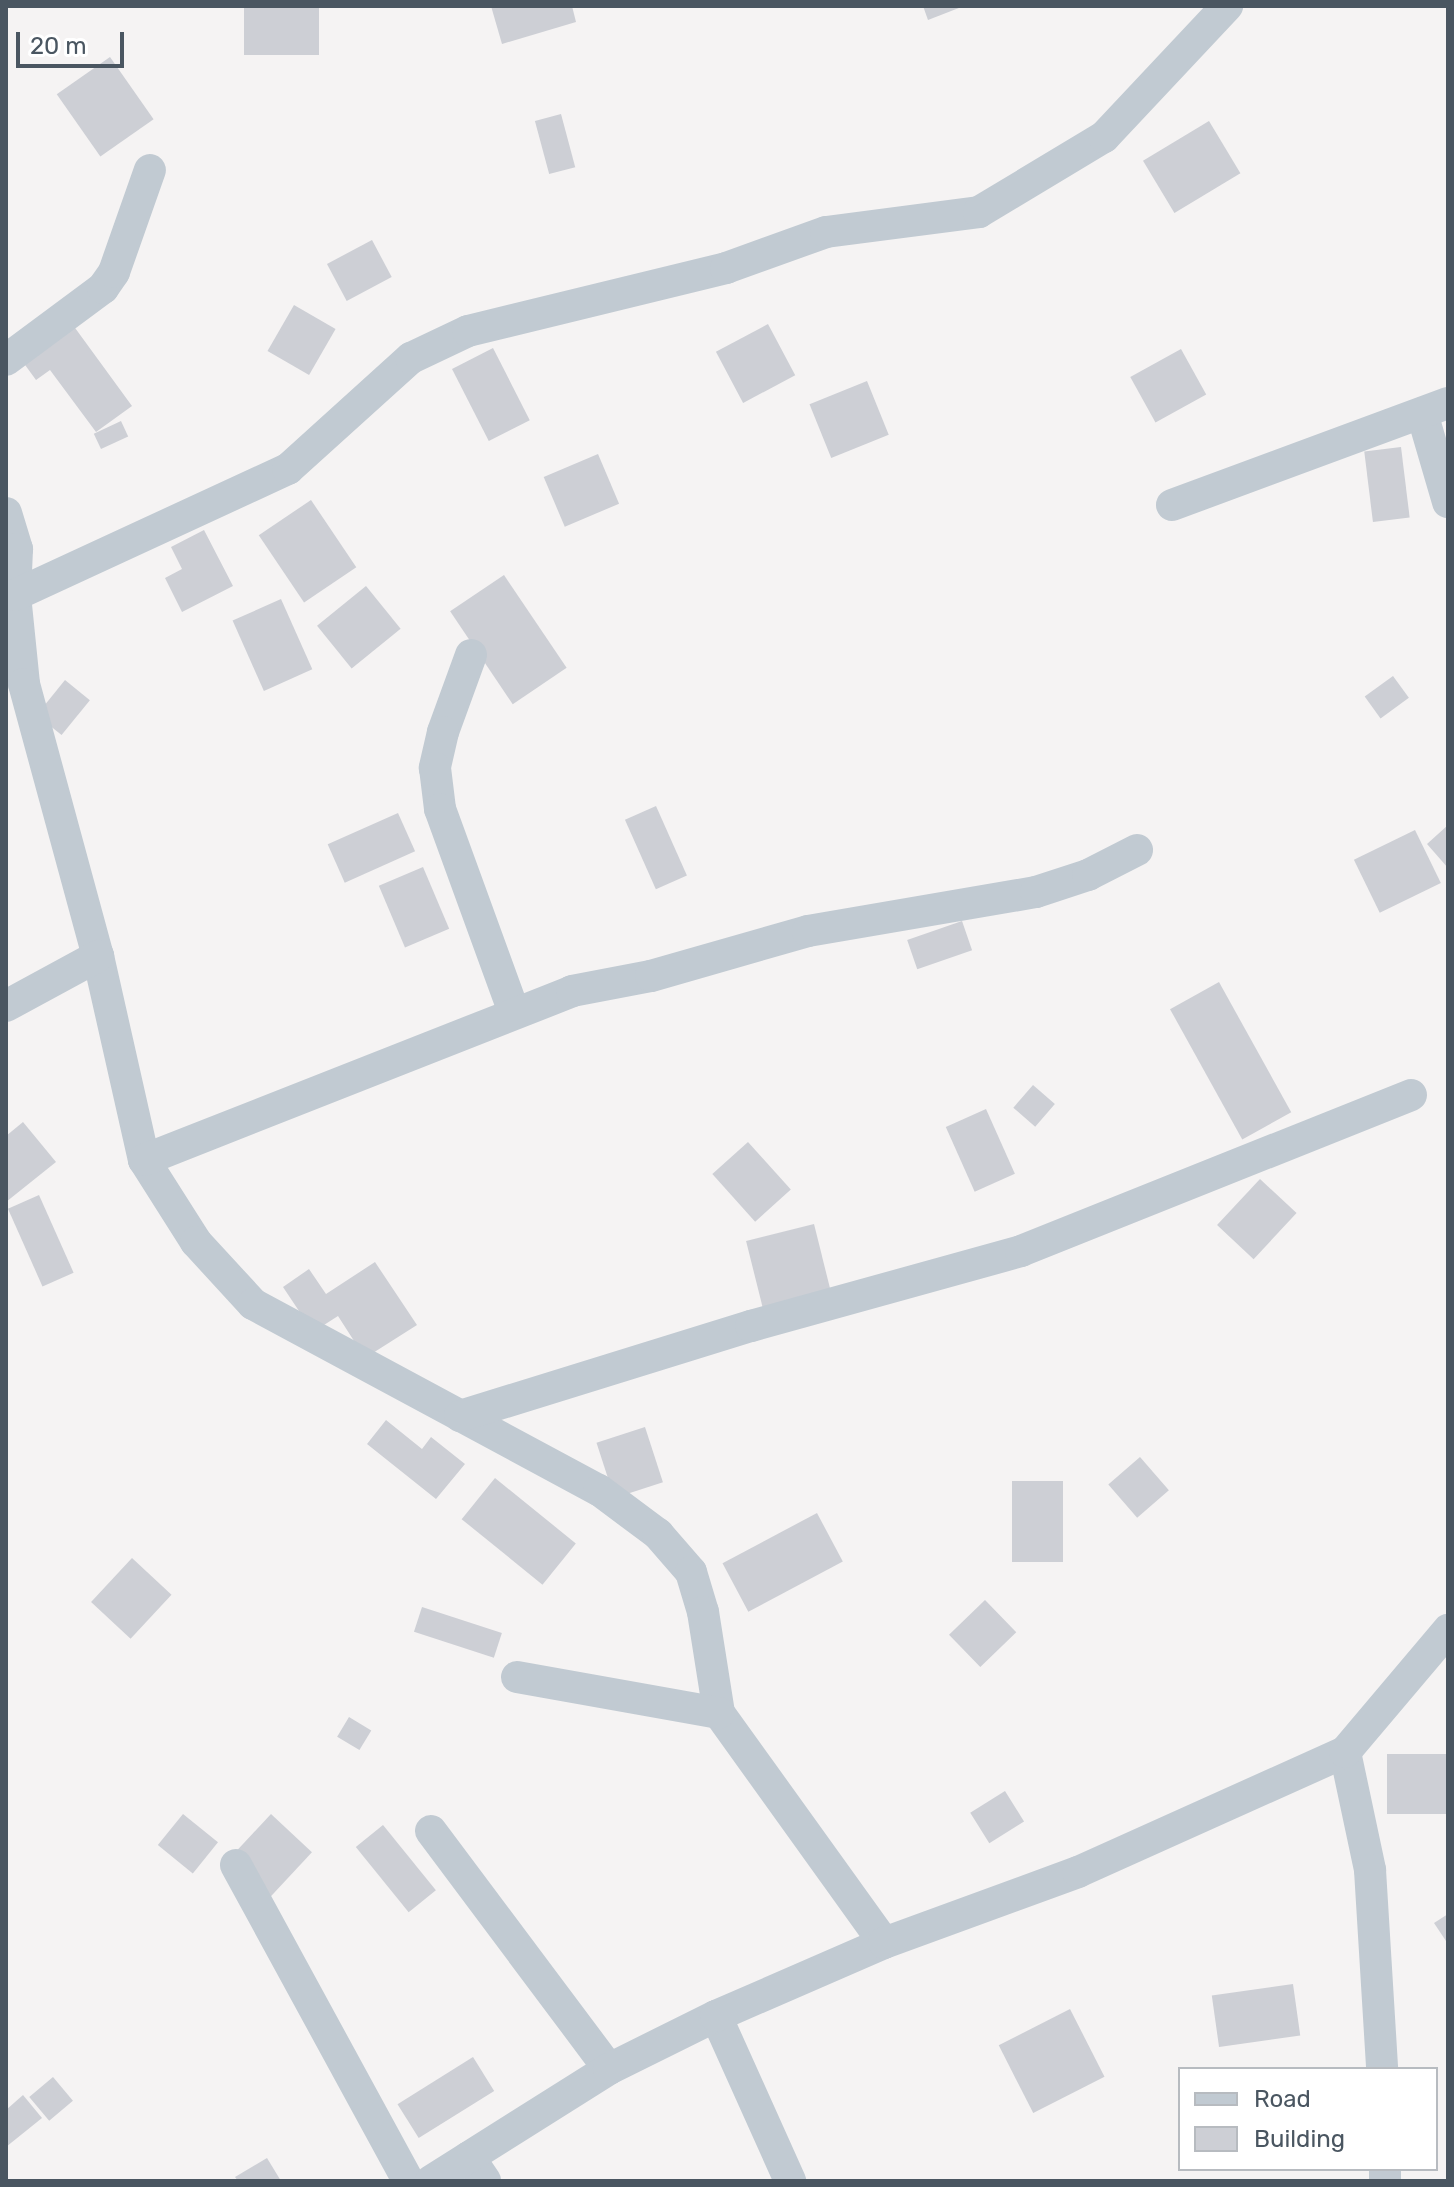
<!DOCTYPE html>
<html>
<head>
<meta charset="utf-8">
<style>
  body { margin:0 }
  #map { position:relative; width:1454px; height:2187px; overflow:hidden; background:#f5f3f3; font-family:Rubik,sans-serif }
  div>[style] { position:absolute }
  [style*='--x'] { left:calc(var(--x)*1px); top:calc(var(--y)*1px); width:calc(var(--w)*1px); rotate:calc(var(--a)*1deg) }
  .building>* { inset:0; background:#cdcfd5; transform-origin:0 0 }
  .minor>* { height:32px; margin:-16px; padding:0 16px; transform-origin:16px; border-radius:16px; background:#c1cad2 }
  span { translate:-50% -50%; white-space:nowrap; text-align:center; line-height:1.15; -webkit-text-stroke:8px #fff; paint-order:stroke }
  .frame { position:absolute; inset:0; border:8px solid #4a5661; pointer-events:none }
  .legend { position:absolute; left:1178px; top:2067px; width:260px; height:104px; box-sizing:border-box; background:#fff; border:2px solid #b7bbc0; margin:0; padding:10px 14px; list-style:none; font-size:24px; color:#4a5661 }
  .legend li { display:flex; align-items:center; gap:16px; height:40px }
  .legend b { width:40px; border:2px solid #b7bbc0 }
  .scale { position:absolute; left:16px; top:32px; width:108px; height:36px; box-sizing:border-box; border:4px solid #4a5661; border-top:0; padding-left:10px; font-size:24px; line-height:28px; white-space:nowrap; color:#4a5661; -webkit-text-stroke:6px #fff; paint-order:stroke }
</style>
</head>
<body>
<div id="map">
  <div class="building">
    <div style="left:244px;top:6px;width:75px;height:49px"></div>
    <div style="clip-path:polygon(491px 6px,572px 6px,576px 22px,502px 44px)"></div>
    <div style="clip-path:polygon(923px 6px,964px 6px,928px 20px)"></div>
    <div style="left:110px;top:57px;width:76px;height:65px;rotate:55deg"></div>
    <div style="left:561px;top:114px;width:55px;height:27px;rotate:75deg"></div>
    <div style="left:1209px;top:121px;width:61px;height:77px;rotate:59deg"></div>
    <div style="left:372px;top:240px;width:42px;height:51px;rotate:62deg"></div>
    <div style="left:294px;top:305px;width:48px;height:53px;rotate:30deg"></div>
    <div style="clip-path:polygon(70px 321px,132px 406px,96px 432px,50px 370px,36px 380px,20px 358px)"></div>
    <div style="left:768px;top:324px;width:58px;height:59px;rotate:62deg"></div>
    <div style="left:493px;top:348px;width:81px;height:46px;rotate:63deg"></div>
    <div style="left:1181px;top:349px;width:52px;height:58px;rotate:61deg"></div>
    <div style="left:867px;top:381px;width:58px;height:62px;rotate:68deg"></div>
    <div style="left:121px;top:421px;width:17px;height:30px;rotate:65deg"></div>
    <div style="left:1401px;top:447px;width:71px;height:37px;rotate:83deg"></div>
    <div style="left:598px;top:454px;width:54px;height:59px;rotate:67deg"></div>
    <div style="left:311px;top:500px;width:81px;height:63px;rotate:56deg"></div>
    <div style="clip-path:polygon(204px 530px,233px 586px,182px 612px,165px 578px,182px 569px,171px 547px)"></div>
    <div style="left:504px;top:575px;width:112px;height:65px;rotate:56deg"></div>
    <div style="left:366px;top:586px;width:55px;height:63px;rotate:51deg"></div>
    <div style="left:281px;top:599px;width:77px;height:53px;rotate:66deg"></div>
    <div style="left:1393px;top:676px;width:27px;height:35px;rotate:54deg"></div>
    <div style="left:65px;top:680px;width:32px;height:45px;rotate:39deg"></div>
    <div style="left:656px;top:806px;width:76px;height:34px;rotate:66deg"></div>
    <div style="left:398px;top:813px;width:42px;height:77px;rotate:66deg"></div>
    <div style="clip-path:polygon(1448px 825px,1448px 868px,1427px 844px)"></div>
    <div style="left:1415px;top:830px;width:59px;height:68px;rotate:64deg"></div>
    <div style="left:423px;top:867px;width:67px;height:48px;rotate:67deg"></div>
    <div style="left:962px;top:921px;width:31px;height:58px;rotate:71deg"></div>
    <div style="left:1219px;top:982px;width:149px;height:56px;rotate:61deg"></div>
    <div style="left:1033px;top:1085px;width:29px;height:30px;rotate:41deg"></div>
    <div style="left:986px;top:1109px;width:71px;height:44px;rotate:66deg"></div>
    <div style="clip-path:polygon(23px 1122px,56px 1162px,6px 1202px,6px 1136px)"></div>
    <div style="left:748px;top:1142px;width:64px;height:48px;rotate:48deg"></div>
    <div style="left:1260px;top:1179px;width:50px;height:63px;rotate:43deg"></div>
    <div style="left:39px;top:1195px;width:85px;height:34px;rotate:66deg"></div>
    <div style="left:814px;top:1224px;width:68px;height:70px;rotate:76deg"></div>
    <div style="clip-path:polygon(375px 1262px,417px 1325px,365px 1358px,338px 1316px,313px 1332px,283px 1287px,309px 1269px,326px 1294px)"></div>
    <div style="clip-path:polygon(386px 1420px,422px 1449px,431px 1437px,465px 1464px,436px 1499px,367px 1444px)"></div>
    <div style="left:645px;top:1427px;width:58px;height:51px;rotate:72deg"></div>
    <div style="left:1140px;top:1457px;width:44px;height:42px;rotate:49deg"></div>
    <div style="left:495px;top:1478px;width:104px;height:53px;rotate:39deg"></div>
    <div style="left:1012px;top:1481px;width:51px;height:81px"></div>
    <div style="left:817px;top:1513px;width:55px;height:107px;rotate:62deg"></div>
    <div style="left:132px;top:1558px;width:54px;height:60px;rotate:43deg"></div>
    <div style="left:985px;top:1600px;width:45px;height:50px;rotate:46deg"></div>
    <div style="left:422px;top:1607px;width:84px;height:26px;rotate:18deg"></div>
    <div style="left:349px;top:1717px;width:26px;height:23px;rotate:31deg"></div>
    <div style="left:1448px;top:1754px;width:60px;height:61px;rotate:90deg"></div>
    <div style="left:1005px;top:1791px;width:36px;height:41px;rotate:58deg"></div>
    <div style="left:183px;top:1814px;width:45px;height:40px;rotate:39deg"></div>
    <div style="left:271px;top:1814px;width:56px;height:69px;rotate:43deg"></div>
    <div style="left:383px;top:1825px;width:84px;height:35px;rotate:51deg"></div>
    <div style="clip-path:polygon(1448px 1914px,1448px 1944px,1434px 1923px)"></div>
    <div style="left:1293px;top:1984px;width:52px;height:82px;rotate:82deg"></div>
    <div style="left:1070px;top:2009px;width:76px;height:80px;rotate:63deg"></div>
    <div style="left:473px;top:2057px;width:40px;height:89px;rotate:58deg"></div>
    <div style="left:53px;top:2077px;width:31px;height:31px;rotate:50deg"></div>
    <div style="clip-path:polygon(23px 2095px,42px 2118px,6px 2147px,6px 2110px)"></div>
    <div style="clip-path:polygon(267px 2158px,281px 2181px,238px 2181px,235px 2177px)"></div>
  </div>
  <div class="minor">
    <div style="--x:6;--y:360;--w:121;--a:-36.6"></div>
    <div style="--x:103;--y:288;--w:19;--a:-55"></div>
    <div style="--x:114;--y:272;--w:108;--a:-70.6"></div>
    <div style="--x:1422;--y:413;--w:93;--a:73.7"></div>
    <div style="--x:1172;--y:505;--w:294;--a:-20.3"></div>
    <div style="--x:6;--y:513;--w:38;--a:73"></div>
    <div style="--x:17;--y:549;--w:46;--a:92.5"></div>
    <div style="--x:15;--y:595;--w:89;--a:84.2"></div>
    <div style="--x:24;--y:684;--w:282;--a:74.8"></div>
    <div style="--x:98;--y:956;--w:209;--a:77.3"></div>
    <div style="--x:144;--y:1160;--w:97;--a:57.6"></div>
    <div style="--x:196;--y:1242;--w:84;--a:47.4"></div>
    <div style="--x:253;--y:1304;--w:393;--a:28.3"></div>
    <div style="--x:599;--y:1490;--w:74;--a:36.7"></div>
    <div style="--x:658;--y:1534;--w:50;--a:49"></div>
    <div style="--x:691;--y:1572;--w:42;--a:73.3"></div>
    <div style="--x:703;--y:1612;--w:102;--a:81"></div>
    <div style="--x:719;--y:1713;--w:283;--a:54.3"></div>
    <div style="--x:15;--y:595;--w:301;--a:-24.8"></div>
    <div style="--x:288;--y:469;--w:166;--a:-42.1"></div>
    <div style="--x:411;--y:358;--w:63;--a:-25.3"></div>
    <div style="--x:468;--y:331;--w:266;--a:-13.7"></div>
    <div style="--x:726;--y:268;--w:106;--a:-19.8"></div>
    <div style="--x:826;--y:232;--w:154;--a:-7.4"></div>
    <div style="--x:979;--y:212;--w:146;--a:-31"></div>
    <div style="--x:1104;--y:137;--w:180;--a:-46.8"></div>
    <div style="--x:471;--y:655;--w:82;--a:110"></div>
    <div style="--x:443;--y:732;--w:37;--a:103"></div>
    <div style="--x:435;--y:768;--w:41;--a:83"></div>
    <div style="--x:440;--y:809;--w:216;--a:70"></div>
    <div style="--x:6;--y:1006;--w:105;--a:-28.5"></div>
    <div style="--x:144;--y:1160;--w:460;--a:-21.5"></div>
    <div style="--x:572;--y:991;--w:80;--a:-10.8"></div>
    <div style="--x:651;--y:976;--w:163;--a:-16"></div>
    <div style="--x:808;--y:931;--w:231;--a:-9.7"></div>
    <div style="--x:1036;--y:892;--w:55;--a:-18.1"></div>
    <div style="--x:1088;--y:875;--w:55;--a:-27"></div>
    <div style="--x:460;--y:1416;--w:305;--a:-17.2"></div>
    <div style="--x:751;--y:1326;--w:280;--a:-15.5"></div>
    <div style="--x:1021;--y:1251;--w:420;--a:-21.8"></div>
    <div style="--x:517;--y:1677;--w:205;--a:10.1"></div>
    <div style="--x:1345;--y:1752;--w:121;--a:78"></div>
    <div style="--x:1370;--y:1870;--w:199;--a:86.5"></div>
    <div style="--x:431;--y:1831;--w:297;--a:53.2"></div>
    <div style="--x:236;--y:1865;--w:360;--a:61.4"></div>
    <div style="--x:716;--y:2016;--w:181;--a:65.8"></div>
    <div style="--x:469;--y:2157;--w:29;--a:56"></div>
    <div style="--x:1385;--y:2169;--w:12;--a:90"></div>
    <div style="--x:431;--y:2181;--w:210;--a:-32.2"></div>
    <div style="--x:609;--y:2069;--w:119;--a:-26.4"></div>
    <div style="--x:716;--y:2016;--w:183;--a:-23.5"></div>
    <div style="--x:884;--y:1943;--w:207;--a:-20.1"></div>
    <div style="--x:1078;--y:1872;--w:293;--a:-24.2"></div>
    <div style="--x:1345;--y:1752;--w:160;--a:-49.8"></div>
  </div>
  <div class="frame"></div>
  <ul class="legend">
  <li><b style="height:10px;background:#c1cad2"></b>Road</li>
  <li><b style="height:22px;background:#cdcfd5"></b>Building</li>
  </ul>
  <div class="scale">20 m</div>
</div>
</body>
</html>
